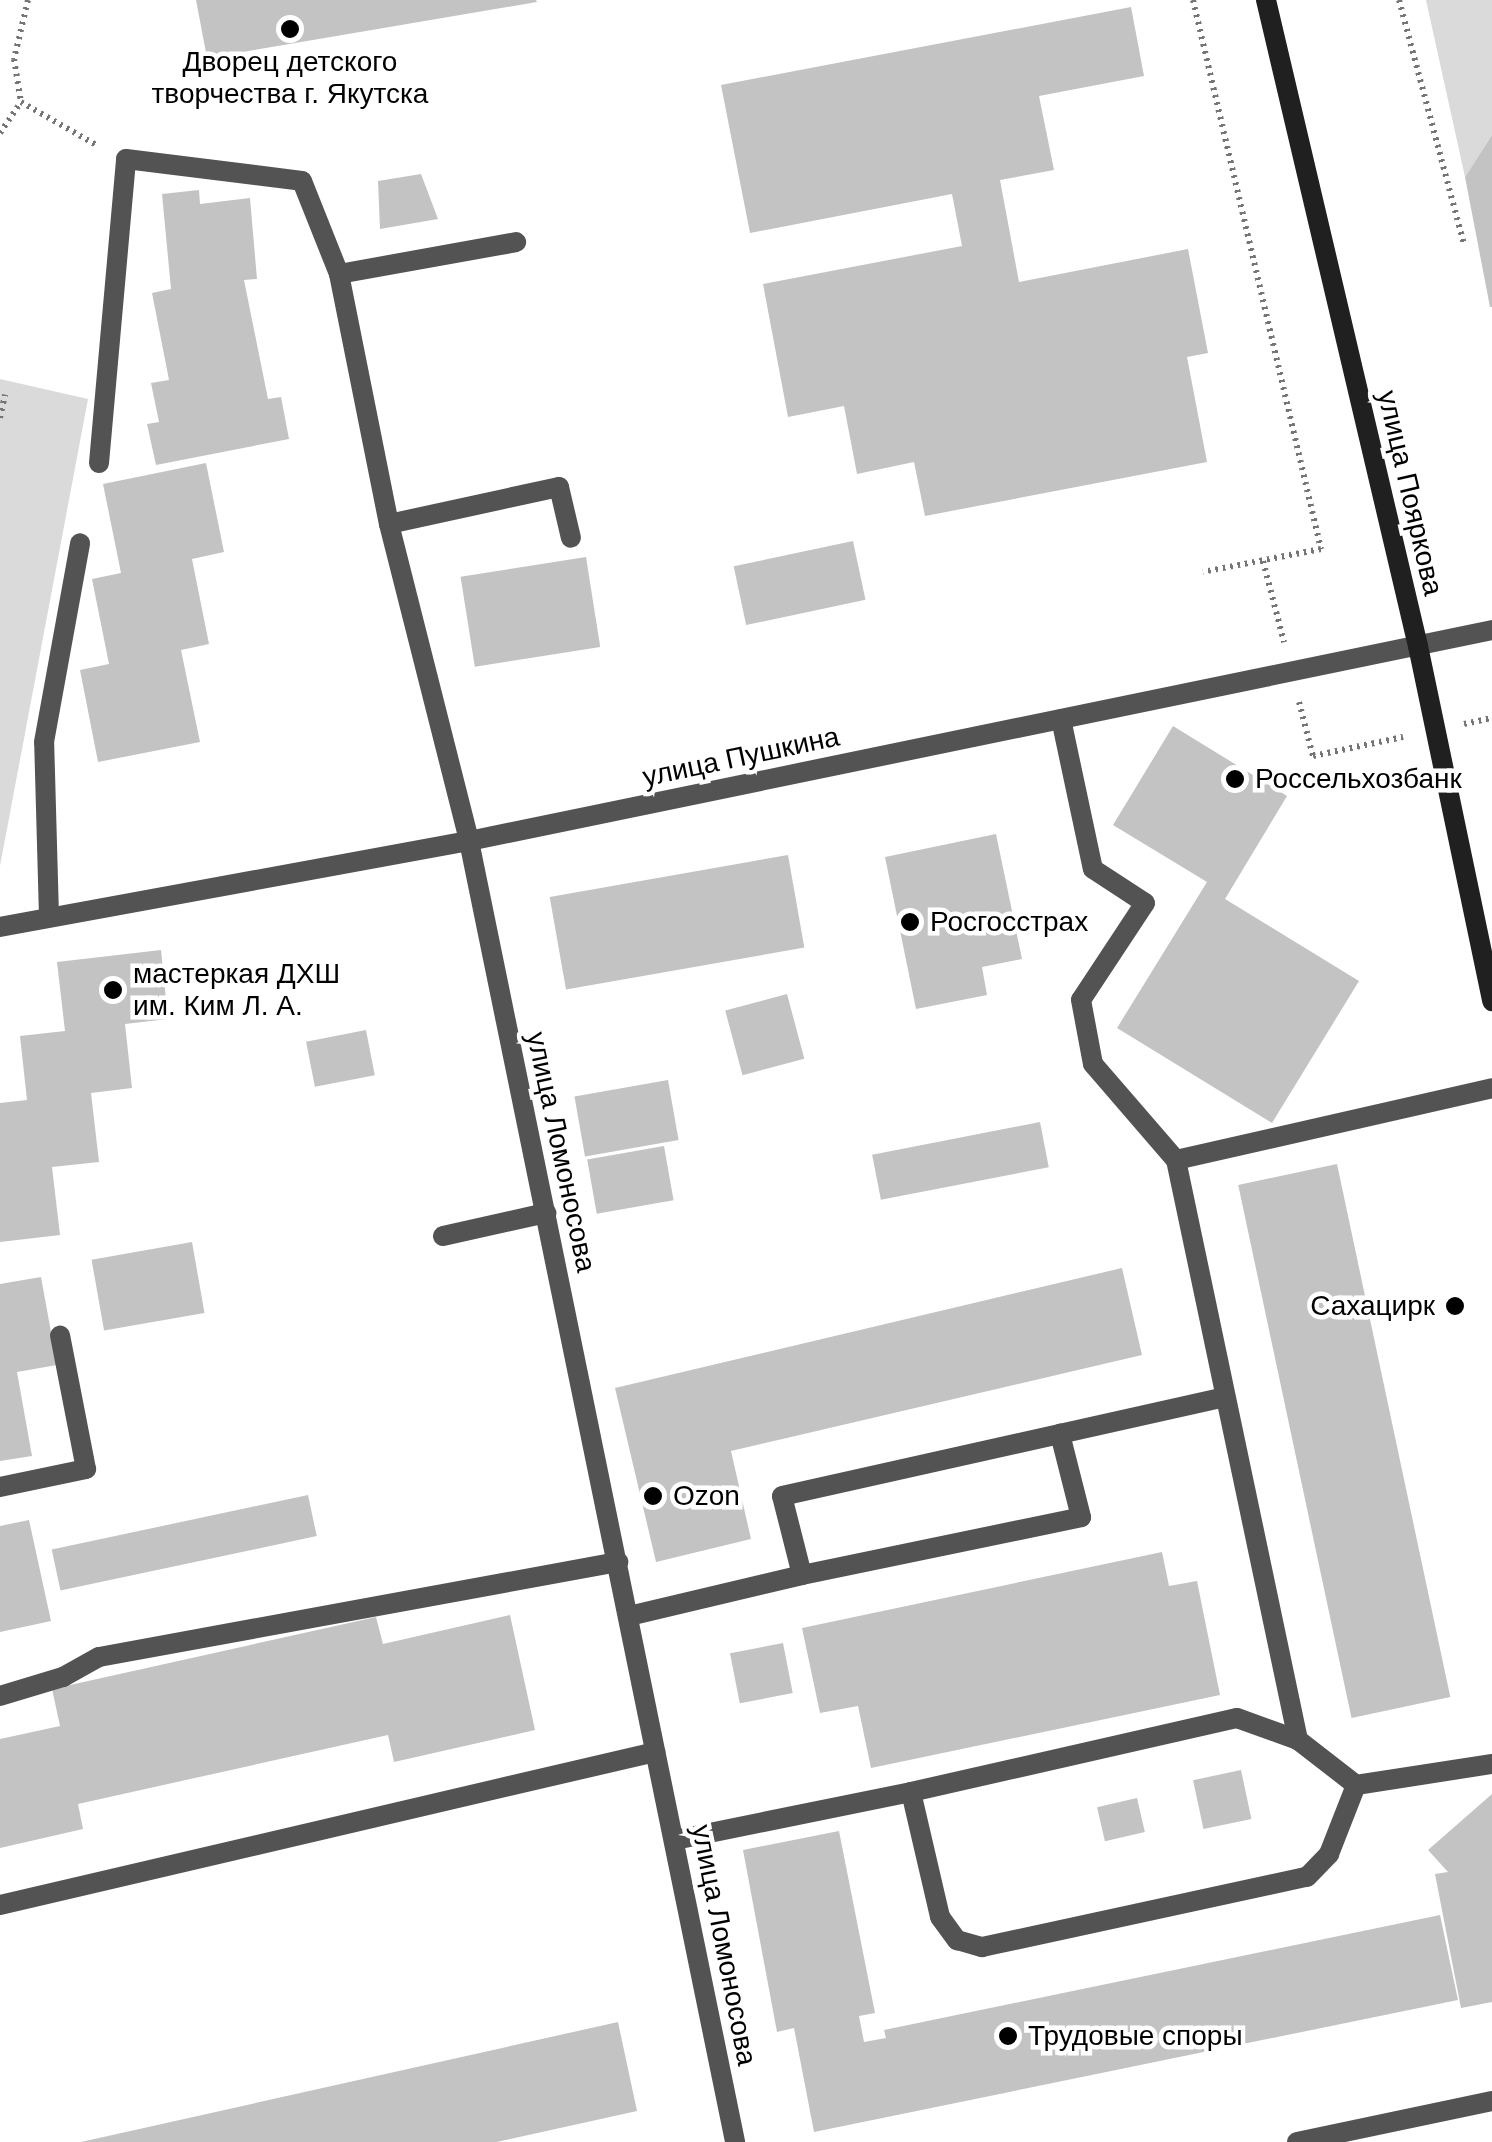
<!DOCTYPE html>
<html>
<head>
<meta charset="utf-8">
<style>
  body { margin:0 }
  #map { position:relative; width:1492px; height:2142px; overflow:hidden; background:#fff; font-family:Helvetica,sans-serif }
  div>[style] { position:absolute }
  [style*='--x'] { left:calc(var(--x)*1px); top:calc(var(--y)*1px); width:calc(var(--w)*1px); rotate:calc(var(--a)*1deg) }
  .green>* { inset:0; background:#dadada }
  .building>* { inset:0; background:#c3c3c3; transform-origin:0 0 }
  .path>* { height:6px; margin-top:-3px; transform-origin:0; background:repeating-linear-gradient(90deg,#757575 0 2.5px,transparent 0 7.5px) }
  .service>* { height:20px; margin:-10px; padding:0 10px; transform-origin:10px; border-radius:10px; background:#535353 }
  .minor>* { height:20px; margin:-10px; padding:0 10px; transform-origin:10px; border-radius:10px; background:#535353 }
  .secondary>* { height:20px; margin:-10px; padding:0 10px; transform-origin:10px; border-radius:10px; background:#202020 }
  .dots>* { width:28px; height:28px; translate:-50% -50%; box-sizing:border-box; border:5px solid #fff; border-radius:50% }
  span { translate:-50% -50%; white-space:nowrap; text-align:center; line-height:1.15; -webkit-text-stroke:9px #fff; paint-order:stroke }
  .poi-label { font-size:28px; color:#000 }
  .left { translate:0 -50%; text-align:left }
  .right { translate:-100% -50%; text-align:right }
  .street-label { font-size:28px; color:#000 }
</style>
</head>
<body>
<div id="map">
  <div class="green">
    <div style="clip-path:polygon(1426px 0,1492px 0,1492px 135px,1465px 177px)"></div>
    <div style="clip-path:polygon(0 379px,88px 399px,0 866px)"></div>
  </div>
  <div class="building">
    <div style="clip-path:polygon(196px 0,536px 0,537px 2px,207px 58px)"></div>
    <div style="clip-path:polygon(1131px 7px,1144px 76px,1039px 96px,1054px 170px,1000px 180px,1019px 282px,1188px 249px,1208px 353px,1187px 357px,1207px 462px,925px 516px,914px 462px,857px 474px,844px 406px,788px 417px,763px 284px,962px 246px,952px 194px,750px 233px,721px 85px)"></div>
    <div style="clip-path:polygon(1492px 135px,1492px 307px,1490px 307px,1465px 177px)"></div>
    <div style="clip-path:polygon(421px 174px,438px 219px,380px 229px,378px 181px)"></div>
    <div style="clip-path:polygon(199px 190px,200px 204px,250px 198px,257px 279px,244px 280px,268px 399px,281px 397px,289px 439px,156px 465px,147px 424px,159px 422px,151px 383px,169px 380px,152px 293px,171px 289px,162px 194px)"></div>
    <div style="clip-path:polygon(206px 463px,224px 552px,192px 559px,209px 644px,181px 650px,200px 742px,98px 762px,80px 670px,109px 664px,92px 579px,121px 573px,103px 484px)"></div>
    <div style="left:853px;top:541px;width:60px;height:122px;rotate:78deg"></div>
    <div style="left:586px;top:557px;width:91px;height:127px;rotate:81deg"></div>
    <div style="clip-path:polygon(1173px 726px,1287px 796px,1225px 899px,1359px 981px,1272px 1123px,1117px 1028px,1207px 882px,1113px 825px)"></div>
    <div style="clip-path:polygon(996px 834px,1022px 959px,982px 967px,987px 995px,916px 1009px,885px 857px)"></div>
    <div style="left:788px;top:855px;width:94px;height:242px;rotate:80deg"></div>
    <div style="clip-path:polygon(161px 950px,168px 1019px,125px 1024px,132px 1088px,91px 1093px,99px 1162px,52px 1167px,60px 1235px,0 1242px,0 1103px,27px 1100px,20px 1036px,65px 1031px,57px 962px)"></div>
    <div style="left:787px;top:994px;width:67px;height:64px;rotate:75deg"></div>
    <div style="left:366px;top:1030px;width:46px;height:61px;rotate:79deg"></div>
    <div style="left:668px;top:1080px;width:61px;height:95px;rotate:80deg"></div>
    <div style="left:1040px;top:1122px;width:46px;height:171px;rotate:79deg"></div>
    <div style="left:664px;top:1146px;width:55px;height:78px;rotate:80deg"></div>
    <div style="left:1337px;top:1164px;width:545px;height:101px;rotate:78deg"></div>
    <div style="left:192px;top:1242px;width:72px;height:102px;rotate:80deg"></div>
    <div style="clip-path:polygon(1122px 1268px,1142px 1355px,731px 1451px,751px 1539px,656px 1562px,615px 1388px)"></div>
    <div style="clip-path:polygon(41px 1277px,57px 1365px,17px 1372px,32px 1456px,0 1461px,0 1284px)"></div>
    <div style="left:308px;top:1495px;width:42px;height:262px;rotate:78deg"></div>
    <div style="clip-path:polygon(29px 1520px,51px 1621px,0 1632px,0 1526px)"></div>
    <div style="clip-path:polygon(1162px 1552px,1169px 1586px,1197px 1581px,1220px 1695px,871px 1768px,858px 1706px,820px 1713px,802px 1628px)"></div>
    <div style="clip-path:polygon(510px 1615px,535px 1730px,394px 1762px,388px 1735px,78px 1804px,83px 1829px,0 1848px,0 1739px,60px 1726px,52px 1689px,376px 1617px,383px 1644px)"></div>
    <div style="left:783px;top:1643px;width:51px;height:54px;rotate:79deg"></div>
    <div style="left:1241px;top:1770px;width:50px;height:49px;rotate:78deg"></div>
    <div style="clip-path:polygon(1492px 1794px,1492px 2002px,1461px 2008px,1435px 1874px,1448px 1872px,1428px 1850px)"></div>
    <div style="left:1137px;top:1798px;width:35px;height:41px;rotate:77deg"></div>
    <div style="clip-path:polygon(839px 1831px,875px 2013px,859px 2016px,864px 2042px,886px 2038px,884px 2030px,1440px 1915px,1458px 2000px,814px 2132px,794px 2028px,777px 2032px,743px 1850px)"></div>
    <div style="clip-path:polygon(618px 2022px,637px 2111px,497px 2142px,81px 2142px)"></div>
  </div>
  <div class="path">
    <div style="--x:28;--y:0;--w:61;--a:103.3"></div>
    <div style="--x:14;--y:59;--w:44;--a:80.8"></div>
    <div style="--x:21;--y:102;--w:89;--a:29.7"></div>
    <div style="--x:1193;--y:0;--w:564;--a:76.88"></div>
    <div style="--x:1321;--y:549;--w:120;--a:169"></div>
    <div style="--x:1399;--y:0;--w:253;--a:75.1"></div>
    <div style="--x:0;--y:133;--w:37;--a:-56"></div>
    <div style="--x:0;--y:418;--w:24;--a:-78"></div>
    <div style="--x:1263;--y:561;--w:84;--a:75.5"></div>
    <div style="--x:1299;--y:702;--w:56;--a:75.5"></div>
    <div style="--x:1313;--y:756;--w:92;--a:-11.9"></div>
    <div style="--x:1464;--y:724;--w:29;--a:-12"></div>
  </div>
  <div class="service">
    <div style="--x:339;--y:274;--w:180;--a:-10.2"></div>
    <div style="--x:99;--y:463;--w:305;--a:-84.9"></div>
    <div style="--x:126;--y:159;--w:177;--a:7.1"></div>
    <div style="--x:389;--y:524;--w:174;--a:-12.3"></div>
    <div style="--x:559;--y:487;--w:52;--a:76.8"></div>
    <div style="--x:1061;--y:719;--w:153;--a:78"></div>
    <div style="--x:1093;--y:869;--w:62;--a:33.2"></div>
    <div style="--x:1145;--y:903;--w:116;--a:123.4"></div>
    <div style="--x:1081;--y:1000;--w:65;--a:79.4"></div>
    <div style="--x:1093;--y:1064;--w:127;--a:49.2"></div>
    <div style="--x:1176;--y:1160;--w:593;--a:78.12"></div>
    <div style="--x:49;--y:916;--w:174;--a:-91.6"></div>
    <div style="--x:44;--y:742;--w:202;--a:-79.7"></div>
    <div style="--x:0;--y:927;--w:477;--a:-10.4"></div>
    <div style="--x:1176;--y:1160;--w:324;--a:-12.8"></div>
    <div style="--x:443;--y:1236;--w:106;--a:-12.6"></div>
    <div style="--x:0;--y:1487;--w:88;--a:-11.8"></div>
    <div style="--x:86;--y:1469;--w:136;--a:-101"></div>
    <div style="--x:802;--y:1575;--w:285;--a:-11.7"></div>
    <div style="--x:1081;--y:1517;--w:86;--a:-104.2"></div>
    <div style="--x:629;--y:1616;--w:178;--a:-13.3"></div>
    <div style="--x:802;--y:1575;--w:81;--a:-104.2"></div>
    <div style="--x:782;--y:1496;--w:453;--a:-12.6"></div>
    <div style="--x:0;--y:1696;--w:66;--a:-16.8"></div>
    <div style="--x:63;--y:1677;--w:41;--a:-29.1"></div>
    <div style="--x:99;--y:1657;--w:528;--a:-10.37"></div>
    <div style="--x:911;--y:1792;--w:334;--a:-12.8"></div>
    <div style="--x:1237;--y:1718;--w:65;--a:19.8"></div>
    <div style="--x:1298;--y:1740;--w:73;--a:37.8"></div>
    <div style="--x:675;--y:1840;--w:241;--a:-11.5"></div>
    <div style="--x:911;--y:1792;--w:128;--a:76.9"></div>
    <div style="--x:940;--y:1917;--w:29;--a:54"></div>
    <div style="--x:957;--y:1940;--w:26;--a:16"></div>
    <div style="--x:982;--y:1947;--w:332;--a:-12.2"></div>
    <div style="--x:1307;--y:1877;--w:32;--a:-46"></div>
    <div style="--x:1329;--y:1854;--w:74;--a:-68.6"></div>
    <div style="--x:1356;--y:1785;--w:138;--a:-8.8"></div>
    <div style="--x:0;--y:1905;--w:673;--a:-13.15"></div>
  </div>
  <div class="minor">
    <div style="--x:302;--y:181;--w:100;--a:68.3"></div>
    <div style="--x:339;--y:274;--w:255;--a:78.7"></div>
    <div style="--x:389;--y:524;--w:327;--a:75.8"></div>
    <div style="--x:469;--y:841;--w:1328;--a:78.44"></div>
    <div style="--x:469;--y:841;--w:1045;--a:-11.65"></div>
    <div style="--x:1297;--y:2142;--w:199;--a:-11.9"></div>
  </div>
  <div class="secondary">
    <div style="--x:1266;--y:0;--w:664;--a:76.76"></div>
    <div style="--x:1418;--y:646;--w:363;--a:78.2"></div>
  </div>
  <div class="dots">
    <div style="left:290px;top:29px;background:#000"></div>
    <div style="left:1235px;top:779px;background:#000"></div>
    <div style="left:910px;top:922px;background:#000"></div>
    <div style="left:113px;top:990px;background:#000"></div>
    <div style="left:1455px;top:1306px;background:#000"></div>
    <div style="left:653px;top:1496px;background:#000"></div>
    <div style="left:1008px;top:2036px;background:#000"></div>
  </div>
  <div class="poi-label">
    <span style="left:290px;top:78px">Дворец детского<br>творчества г. Якутска</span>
    <span class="left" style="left:1255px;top:779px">Россельхозбанк</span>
    <span class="left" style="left:930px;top:922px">Росгосстрах</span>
    <span class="left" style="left:133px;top:990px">мастеркая ДХШ<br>им. Ким Л. А.</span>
    <span class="right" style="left:1435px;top:1306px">Сахацирк</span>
    <span class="left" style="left:673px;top:1496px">Ozon</span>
    <span class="left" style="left:1028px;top:2036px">Трудовые споры</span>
  </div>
  <div class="street-label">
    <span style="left:1410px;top:493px;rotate:77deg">улица Пояркова</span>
    <span style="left:741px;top:757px;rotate:-12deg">улица Пушкина</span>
    <span style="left:561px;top:1152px;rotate:78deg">улица Ломоносова</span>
    <span style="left:724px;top:1945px;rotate:79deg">улица Ломоносова</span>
  </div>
</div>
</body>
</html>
